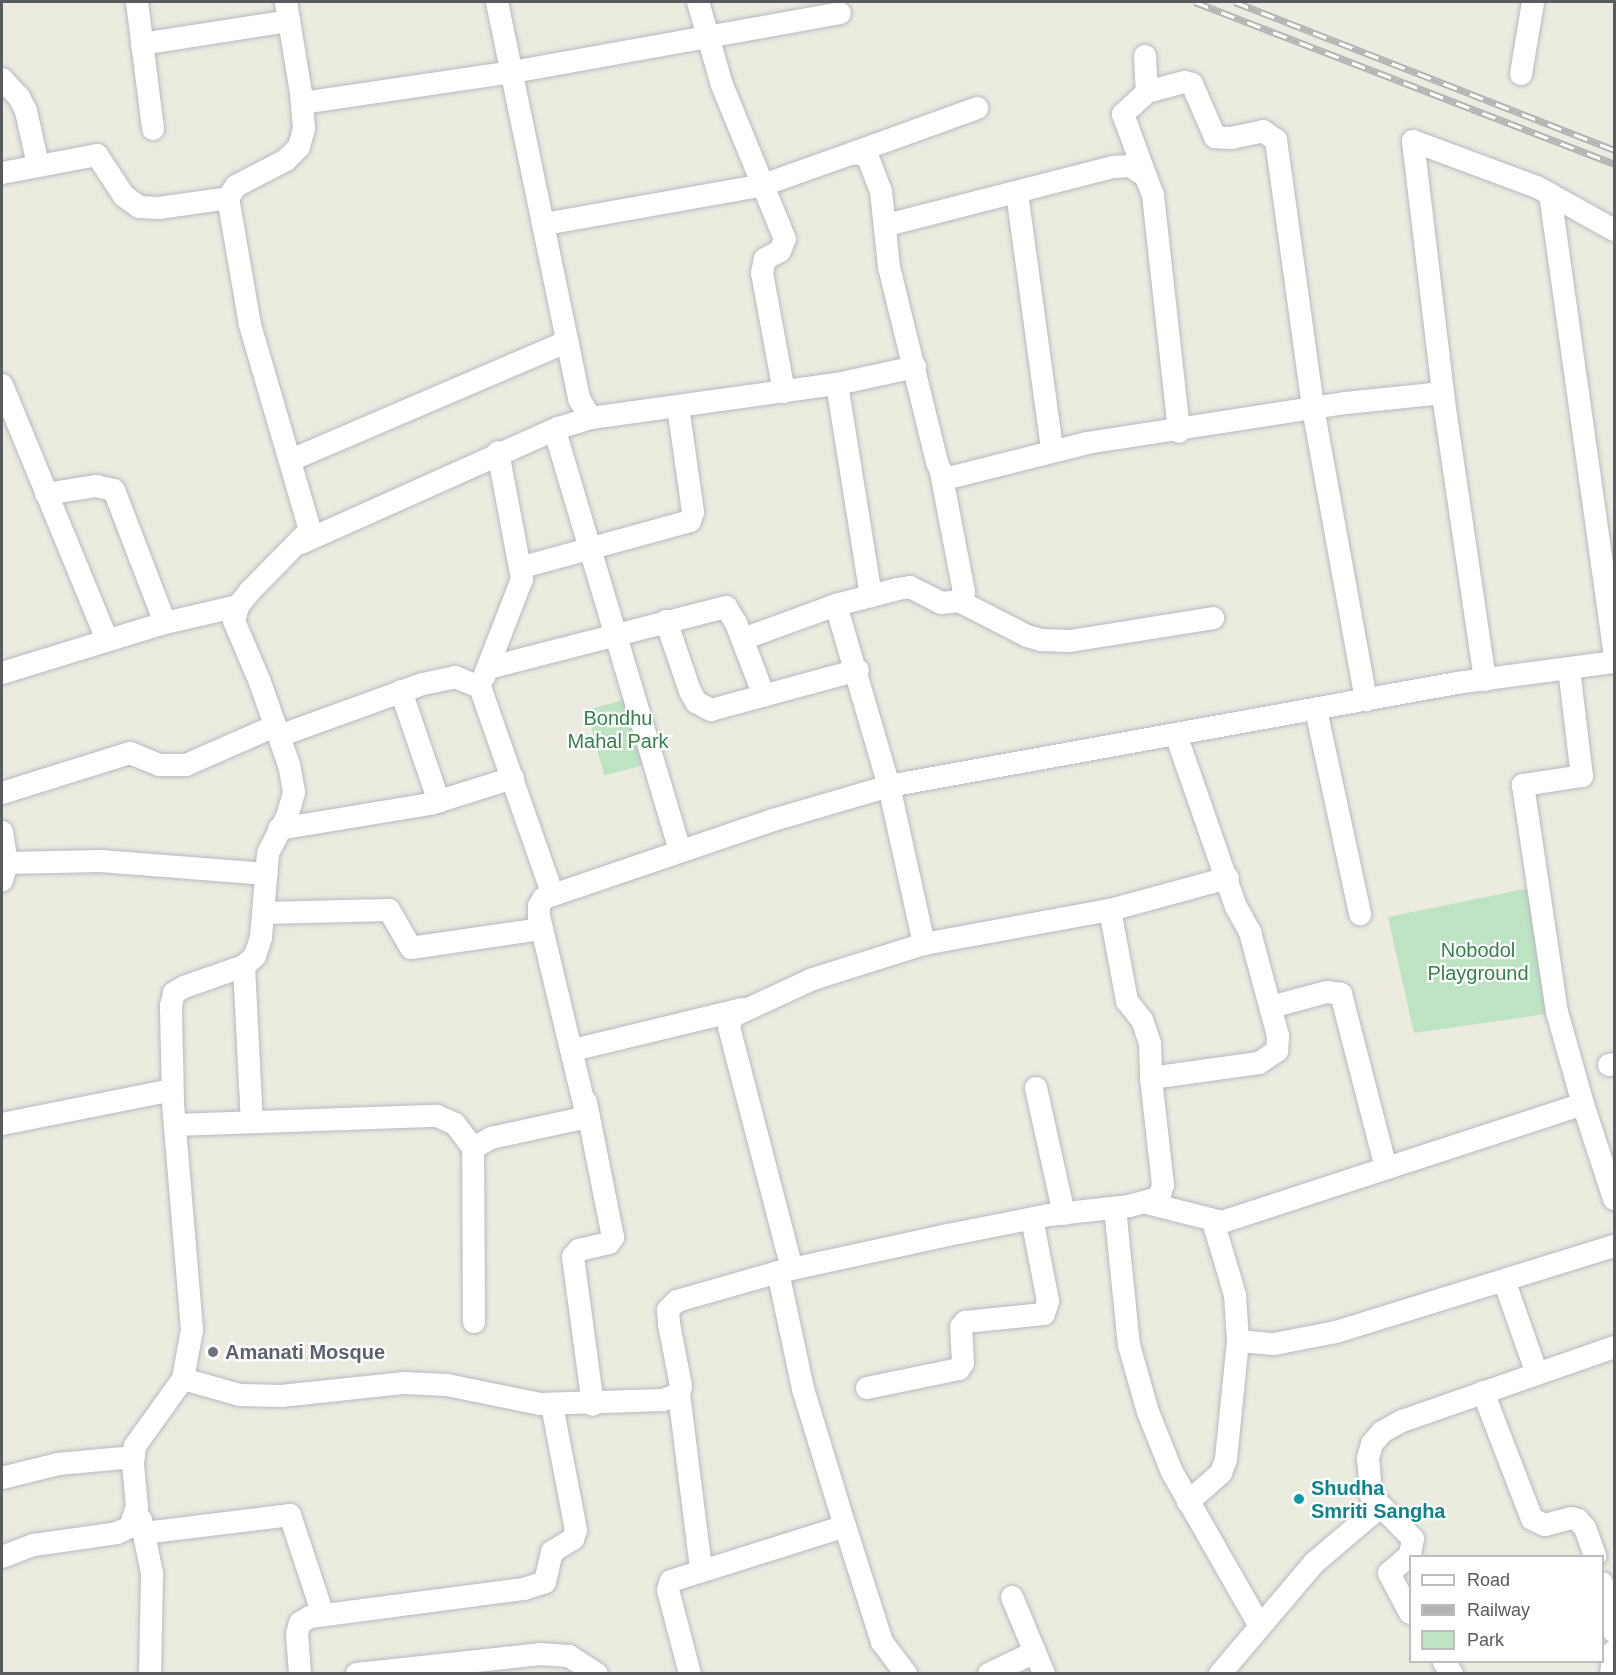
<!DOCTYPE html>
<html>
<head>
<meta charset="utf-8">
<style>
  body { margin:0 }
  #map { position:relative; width:1616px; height:1675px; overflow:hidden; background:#ecebe0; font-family:Arial,sans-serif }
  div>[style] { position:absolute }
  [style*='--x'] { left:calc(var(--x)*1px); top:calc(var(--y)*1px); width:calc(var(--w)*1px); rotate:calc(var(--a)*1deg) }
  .green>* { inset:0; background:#bde3c3; transform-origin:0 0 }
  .roads { filter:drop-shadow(0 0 2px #b8b9bf) drop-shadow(0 0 2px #b8b9bf) }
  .minor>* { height:22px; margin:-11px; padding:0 11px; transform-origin:11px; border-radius:11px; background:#fff }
  .rail>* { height:7px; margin-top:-3.5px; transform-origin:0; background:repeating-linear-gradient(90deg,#fff 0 14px,#b3b4b4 0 28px); box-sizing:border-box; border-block:2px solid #b3b4b4 }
  .dots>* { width:16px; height:16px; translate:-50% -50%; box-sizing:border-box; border:3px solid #fff; border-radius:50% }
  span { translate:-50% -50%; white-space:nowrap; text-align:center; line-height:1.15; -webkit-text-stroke:4.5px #fff; paint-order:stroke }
  .park-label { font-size:20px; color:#378248 }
  .worship-label { font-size:20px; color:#5b616d; font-weight:700 }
  .left { translate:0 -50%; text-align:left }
  .culture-label { font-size:20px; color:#0d838f; font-weight:700 }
  .frame { position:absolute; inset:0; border:3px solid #595b61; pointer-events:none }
  .legend { position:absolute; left:1409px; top:1555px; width:195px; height:108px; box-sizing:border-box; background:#fff; border:2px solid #bdbdc0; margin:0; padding:8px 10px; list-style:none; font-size:18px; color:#595b61 }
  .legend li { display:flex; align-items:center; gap:12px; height:30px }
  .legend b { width:30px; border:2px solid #bdbdc0 }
</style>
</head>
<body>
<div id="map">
  <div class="green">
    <div style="left:635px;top:697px;width:68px;height:50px;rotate:75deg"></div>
    <div style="clip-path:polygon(1534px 887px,1546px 1014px,1414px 1033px,1388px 917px)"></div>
  </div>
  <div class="roads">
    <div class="minor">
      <div style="--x:137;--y:2;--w:128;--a:82.8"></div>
      <div style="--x:497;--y:2;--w:405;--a:78.3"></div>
      <div style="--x:579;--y:399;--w:22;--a:58"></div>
      <div style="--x:591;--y:418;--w:248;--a:-7.9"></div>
      <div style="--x:837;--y:384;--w:80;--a:-12.3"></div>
      <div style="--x:698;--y:2;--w:86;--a:73.9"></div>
      <div style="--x:722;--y:85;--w:166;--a:67.8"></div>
      <div style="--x:785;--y:239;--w:13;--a:113"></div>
      <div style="--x:780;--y:251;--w:17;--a:152"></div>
      <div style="--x:765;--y:259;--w:14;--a:102"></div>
      <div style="--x:762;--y:273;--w:121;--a:79.5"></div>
      <div style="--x:142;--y:44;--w:149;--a:-8.9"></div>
      <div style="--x:1145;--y:56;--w:36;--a:87"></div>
      <div style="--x:1147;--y:92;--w:33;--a:137"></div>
      <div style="--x:1123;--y:114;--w:67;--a:69.9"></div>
      <div style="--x:1521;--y:74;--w:73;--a:-80.5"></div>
      <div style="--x:2;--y:79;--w:25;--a:47"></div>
      <div style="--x:19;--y:97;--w:16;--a:63"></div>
      <div style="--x:26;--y:111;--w:55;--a:77.5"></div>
      <div style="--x:1147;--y:92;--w:39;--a:-15"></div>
      <div style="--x:1185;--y:82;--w:7;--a:16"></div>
      <div style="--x:1192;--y:84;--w:58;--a:66.5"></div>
      <div style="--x:1215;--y:137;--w:16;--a:4"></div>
      <div style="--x:1231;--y:138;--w:33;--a:-12"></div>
      <div style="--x:1263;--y:131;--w:16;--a:35"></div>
      <div style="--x:1276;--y:140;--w:271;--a:82.1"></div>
      <div style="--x:1313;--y:408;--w:297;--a:79.7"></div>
      <div style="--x:302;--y:103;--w:213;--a:-8.4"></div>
      <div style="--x:513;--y:72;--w:332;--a:-10.2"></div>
      <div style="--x:1413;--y:141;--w:263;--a:83.2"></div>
      <div style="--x:1444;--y:402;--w:281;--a:81.6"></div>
      <div style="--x:1413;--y:141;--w:132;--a:20.4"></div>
      <div style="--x:1537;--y:187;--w:88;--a:29.2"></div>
      <div style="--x:853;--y:153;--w:132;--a:-19.9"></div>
      <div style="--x:2;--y:173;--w:97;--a:-10.7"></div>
      <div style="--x:97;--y:155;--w:49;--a:56.6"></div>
      <div style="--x:124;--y:196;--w:19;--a:36"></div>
      <div style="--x:139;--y:207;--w:20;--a:3"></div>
      <div style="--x:159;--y:208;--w:70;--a:-8.2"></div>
      <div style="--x:1017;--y:193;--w:259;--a:82.2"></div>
      <div style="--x:1550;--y:194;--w:460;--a:82"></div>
      <div style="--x:545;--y:224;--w:221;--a:-10.1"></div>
      <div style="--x:763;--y:185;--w:96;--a:-19.6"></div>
      <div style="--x:853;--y:153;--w:14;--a:8"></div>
      <div style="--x:867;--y:155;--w:39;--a:69"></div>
      <div style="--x:881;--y:191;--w:76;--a:84"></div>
      <div style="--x:889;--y:267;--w:201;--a:76.2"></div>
      <div style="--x:937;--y:462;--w:11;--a:68"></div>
      <div style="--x:941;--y:472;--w:10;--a:37"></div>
      <div style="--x:949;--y:478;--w:142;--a:-14.2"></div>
      <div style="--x:1087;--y:443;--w:262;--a:-8.8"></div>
      <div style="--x:1346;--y:403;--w:97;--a:-5.9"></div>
      <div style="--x:887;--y:225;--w:233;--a:-14.4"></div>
      <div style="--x:1113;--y:167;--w:18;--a:-3"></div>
      <div style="--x:1131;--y:166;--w:19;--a:36"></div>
      <div style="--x:1146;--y:177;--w:19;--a:69"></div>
      <div style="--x:1153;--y:195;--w:238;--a:83.7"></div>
      <div style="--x:837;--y:384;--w:215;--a:80.9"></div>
      <div style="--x:2;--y:385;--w:276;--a:67.6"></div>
      <div style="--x:591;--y:418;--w:34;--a:163"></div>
      <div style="--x:558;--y:428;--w:10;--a:96"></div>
      <div style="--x:557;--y:438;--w:431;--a:73.4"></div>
      <div style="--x:291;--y:460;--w:301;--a:-23.2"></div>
      <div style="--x:46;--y:494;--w:51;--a:-9.1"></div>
      <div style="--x:96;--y:486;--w:18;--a:13"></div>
      <div style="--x:114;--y:490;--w:142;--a:69"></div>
      <div style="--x:301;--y:543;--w:282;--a:-24.1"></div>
      <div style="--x:523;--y:567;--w:173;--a:-15.4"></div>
      <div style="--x:690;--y:521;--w:9;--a:-72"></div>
      <div style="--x:693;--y:512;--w:106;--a:-98.1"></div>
      <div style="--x:959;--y:601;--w:76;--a:27.2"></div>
      <div style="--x:1027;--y:636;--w:15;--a:16"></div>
      <div style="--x:1041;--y:640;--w:29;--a:2"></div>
      <div style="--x:1070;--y:641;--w:145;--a:-9.1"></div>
      <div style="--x:836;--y:605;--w:189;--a:73.7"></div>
      <div style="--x:889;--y:786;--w:162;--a:77.5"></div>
      <div style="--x:666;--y:621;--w:74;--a:71.1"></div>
      <div style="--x:690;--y:691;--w:13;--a:61"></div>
      <div style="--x:696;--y:702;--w:17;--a:28"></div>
      <div style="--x:711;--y:710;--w:152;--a:-15.2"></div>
      <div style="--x:743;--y:639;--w:99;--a:-20.1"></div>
      <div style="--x:836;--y:605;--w:64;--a:-14.5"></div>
      <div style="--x:898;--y:589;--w:12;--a:-9"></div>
      <div style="--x:910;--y:587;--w:35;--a:27"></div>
      <div style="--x:941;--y:603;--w:18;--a:-6"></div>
      <div style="--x:959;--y:601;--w:10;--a:-61"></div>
      <div style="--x:964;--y:592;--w:122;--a:-100.9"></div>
      <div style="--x:488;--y:668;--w:246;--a:-14.4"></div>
      <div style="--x:726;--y:607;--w:19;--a:58"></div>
      <div style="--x:736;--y:623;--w:78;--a:69"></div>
      <div style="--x:1569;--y:669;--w:108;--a:83.1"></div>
      <div style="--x:1582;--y:776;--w:60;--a:171.3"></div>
      <div style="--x:1523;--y:785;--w:230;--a:81.5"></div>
      <div style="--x:1557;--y:1012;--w:96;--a:74.2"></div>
      <div style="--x:2;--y:673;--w:170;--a:-17.1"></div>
      <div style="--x:165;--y:623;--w:75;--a:-13.1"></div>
      <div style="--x:484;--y:677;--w:105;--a:-68.8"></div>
      <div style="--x:522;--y:579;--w:129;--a:-100.7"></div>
      <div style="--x:401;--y:691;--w:117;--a:71.1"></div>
      <div style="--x:1316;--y:710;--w:209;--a:77.8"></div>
      <div style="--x:279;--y:736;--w:153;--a:-19.9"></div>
      <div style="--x:423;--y:684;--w:33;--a:-12"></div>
      <div style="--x:455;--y:677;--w:27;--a:22"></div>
      <div style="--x:480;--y:687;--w:218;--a:70.7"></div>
      <div style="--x:2;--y:793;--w:134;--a:-17.4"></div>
      <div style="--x:130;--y:753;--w:31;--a:22"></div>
      <div style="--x:159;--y:765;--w:27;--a:0"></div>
      <div style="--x:186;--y:765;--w:97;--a:-23.7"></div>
      <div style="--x:279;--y:829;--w:153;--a:-9.4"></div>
      <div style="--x:430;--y:804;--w:87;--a:-17.4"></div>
      <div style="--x:2;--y:832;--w:31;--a:81"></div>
      <div style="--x:7;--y:863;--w:18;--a:106"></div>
      <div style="--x:7;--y:863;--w:94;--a:-1.2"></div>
      <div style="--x:101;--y:861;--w:166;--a:4.5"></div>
      <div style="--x:1110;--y:910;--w:93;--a:79.4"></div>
      <div style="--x:1127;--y:1001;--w:24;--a:52"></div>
      <div style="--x:1142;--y:1020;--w:24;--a:71"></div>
      <div style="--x:1150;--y:1043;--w:35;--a:88"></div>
      <div style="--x:263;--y:913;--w:126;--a:-1.4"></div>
      <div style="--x:389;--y:910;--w:44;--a:59.9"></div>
      <div style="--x:411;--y:948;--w:132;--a:-8.3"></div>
      <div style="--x:244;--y:966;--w:156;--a:87.1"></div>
      <div style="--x:1271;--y:1007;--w:58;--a:-15"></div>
      <div style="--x:1327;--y:992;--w:14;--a:8"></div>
      <div style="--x:1341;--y:994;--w:180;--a:75.5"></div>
      <div style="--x:573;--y:1050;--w:174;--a:-13.6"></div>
      <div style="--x:1609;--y:1065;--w:5;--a:-11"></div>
      <div style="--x:1036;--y:1088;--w:129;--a:77.5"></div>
      <div style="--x:586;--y:1102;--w:138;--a:78.7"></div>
      <div style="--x:613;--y:1237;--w:7;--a:124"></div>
      <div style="--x:609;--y:1243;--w:31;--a:167"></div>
      <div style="--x:579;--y:1250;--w:9;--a:131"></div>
      <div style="--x:573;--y:1257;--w:149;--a:82.3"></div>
      <div style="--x:2;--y:1124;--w:173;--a:-11.3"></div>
      <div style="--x:175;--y:1125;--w:262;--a:-2"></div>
      <div style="--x:437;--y:1116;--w:20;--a:24"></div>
      <div style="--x:455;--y:1124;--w:30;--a:53"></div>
      <div style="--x:1147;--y:1203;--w:77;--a:14.2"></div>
      <div style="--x:1222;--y:1222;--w:380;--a:-18.1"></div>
      <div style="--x:1583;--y:1104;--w:100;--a:71.9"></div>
      <div style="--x:1115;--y:1208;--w:138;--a:84.2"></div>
      <div style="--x:1129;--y:1345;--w:70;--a:74.2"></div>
      <div style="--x:1148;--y:1412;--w:65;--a:68.2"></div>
      <div style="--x:1172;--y:1472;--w:177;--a:60.3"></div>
      <div style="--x:792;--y:1269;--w:250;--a:-104.6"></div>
      <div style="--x:729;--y:1027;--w:12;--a:-70"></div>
      <div style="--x:733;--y:1016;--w:88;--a:-24.8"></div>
      <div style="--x:813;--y:979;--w:116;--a:-17.5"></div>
      <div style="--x:924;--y:944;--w:189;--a:-10.4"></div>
      <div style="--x:1110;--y:910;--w:122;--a:-15.2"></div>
      <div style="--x:778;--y:1272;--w:120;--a:77.9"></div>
      <div style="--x:803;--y:1389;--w:143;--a:73"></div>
      <div style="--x:845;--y:1526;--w:122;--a:72.3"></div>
      <div style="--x:882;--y:1642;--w:40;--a:53"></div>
      <div style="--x:1505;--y:1283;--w:96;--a:70.6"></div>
      <div style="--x:474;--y:1322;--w:174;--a:-90.3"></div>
      <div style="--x:473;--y:1148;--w:21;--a:-29"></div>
      <div style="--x:491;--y:1138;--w:94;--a:-12.3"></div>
      <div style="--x:583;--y:1118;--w:10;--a:-79"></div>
      <div style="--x:585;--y:1108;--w:196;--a:-103.5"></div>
      <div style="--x:539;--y:917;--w:11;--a:-90"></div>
      <div style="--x:539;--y:906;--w:9;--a:-58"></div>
      <div style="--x:544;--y:898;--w:242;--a:-18.8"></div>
      <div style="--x:773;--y:820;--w:121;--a:-16.3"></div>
      <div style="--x:889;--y:786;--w:577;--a:-10.28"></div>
      <div style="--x:1457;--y:683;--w:158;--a:-7.6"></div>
      <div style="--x:1238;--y:1341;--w:36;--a:5"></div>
      <div style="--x:1274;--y:1344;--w:63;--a:-11"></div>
      <div style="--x:1336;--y:1332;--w:291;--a:-17.2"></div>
      <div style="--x:183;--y:1379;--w:59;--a:15.7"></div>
      <div style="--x:240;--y:1395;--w:41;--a:1.4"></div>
      <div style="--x:281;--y:1396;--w:125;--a:-6"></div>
      <div style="--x:405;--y:1383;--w:42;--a:2.7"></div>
      <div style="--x:447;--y:1385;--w:95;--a:11.5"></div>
      <div style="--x:540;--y:1404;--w:123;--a:-1.9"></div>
      <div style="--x:663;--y:1400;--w:17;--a:-21"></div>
      <div style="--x:679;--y:1394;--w:8;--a:-76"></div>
      <div style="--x:681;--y:1386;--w:63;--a:-101"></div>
      <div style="--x:669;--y:1324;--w:14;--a:-94"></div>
      <div style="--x:668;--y:1310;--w:13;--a:-45"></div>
      <div style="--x:677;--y:1301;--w:105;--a:-16"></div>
      <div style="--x:778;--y:1272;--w:174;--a:-12.3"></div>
      <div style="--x:948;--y:1235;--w:103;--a:-11.2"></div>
      <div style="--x:1049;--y:1215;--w:81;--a:-6.4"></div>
      <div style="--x:1129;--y:1206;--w:31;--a:-15"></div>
      <div style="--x:1159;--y:1198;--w:14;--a:-73"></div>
      <div style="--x:1163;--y:1185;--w:108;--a:-96.4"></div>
      <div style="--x:1151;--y:1078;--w:109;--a:-7.9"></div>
      <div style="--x:1259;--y:1063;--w:22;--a:-34"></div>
      <div style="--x:1277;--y:1051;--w:15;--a:-86"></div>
      <div style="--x:1278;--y:1036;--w:108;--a:-105.1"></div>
      <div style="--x:1250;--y:932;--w:29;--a:-119"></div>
      <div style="--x:1236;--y:907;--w:182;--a:-109.2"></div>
      <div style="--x:867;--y:1388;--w:94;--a:-11.7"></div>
      <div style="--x:959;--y:1369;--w:7;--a:-56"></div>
      <div style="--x:963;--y:1363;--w:36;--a:-93"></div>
      <div style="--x:961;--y:1327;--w:6;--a:-51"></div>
      <div style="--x:965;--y:1322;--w:79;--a:-5.8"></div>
      <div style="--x:1044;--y:1314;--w:14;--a:-73"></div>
      <div style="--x:1048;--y:1301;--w:84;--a:-101"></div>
      <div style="--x:1483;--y:1392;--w:136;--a:68.9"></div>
      <div style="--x:1532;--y:1519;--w:14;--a:25"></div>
      <div style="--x:1545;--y:1525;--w:27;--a:-15"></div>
      <div style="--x:1571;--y:1518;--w:7;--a:16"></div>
      <div style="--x:1578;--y:1520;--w:11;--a:49"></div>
      <div style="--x:1585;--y:1528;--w:30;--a:70"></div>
      <div style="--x:679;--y:1394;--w:176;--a:82.8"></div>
      <div style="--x:2;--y:1478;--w:58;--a:-14"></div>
      <div style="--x:58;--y:1464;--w:76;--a:-5.3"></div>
      <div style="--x:1375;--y:1500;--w:54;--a:45.7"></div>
      <div style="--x:1413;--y:1539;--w:16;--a:101"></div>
      <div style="--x:1410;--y:1555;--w:28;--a:139"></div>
      <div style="--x:1389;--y:1573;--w:45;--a:62.3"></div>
      <div style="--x:1188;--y:1502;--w:44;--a:-41.3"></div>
      <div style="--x:1221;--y:1473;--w:15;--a:-70"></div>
      <div style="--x:1226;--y:1459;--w:119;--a:-84.2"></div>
      <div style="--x:1238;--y:1341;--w:46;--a:-93.7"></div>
      <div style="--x:1235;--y:1295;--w:77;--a:-106.6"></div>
      <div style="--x:141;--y:1520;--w:54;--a:78.3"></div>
      <div style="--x:152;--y:1573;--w:101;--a:91.1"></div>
      <div style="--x:144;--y:1533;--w:147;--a:-7"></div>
      <div style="--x:290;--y:1515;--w:105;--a:71.7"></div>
      <div style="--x:2;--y:1557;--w:34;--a:-21"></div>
      <div style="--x:34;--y:1545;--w:84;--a:-8.2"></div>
      <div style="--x:117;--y:1533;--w:14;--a:-25"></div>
      <div style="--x:130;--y:1527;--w:21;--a:-71"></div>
      <div style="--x:137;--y:1507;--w:43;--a:-95.3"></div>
      <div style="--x:133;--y:1464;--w:18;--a:-84"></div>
      <div style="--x:135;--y:1446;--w:82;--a:-54.4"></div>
      <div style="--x:183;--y:1379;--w:50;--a:-79.6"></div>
      <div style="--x:192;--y:1330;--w:228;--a:-94.8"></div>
      <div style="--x:173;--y:1103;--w:97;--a:-91.2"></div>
      <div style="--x:171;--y:1006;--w:13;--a:-77"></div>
      <div style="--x:174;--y:993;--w:12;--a:-31"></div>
      <div style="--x:184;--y:987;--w:64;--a:-19.3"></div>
      <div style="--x:244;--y:966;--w:15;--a:-42"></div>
      <div style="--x:255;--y:956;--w:20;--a:-72"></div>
      <div style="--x:261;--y:937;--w:84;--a:-85.2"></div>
      <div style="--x:268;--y:853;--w:41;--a:-62.2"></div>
      <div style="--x:287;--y:817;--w:26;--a:-74"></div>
      <div style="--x:294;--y:792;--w:27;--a:-100"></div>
      <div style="--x:289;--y:765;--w:88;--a:-109.3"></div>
      <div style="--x:260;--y:682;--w:66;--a:-113.1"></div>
      <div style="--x:234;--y:621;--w:16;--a:-75"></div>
      <div style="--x:238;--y:606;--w:19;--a:-51"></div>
      <div style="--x:250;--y:591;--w:86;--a:-45.5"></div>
      <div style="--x:310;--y:530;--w:214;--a:-106.3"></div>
      <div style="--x:250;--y:325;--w:129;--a:-99.8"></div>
      <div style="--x:228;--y:198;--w:14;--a:-56"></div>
      <div style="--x:236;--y:186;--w:56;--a:-27.5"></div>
      <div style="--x:286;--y:160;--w:18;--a:-45"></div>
      <div style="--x:299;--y:147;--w:20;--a:-75"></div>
      <div style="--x:304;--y:128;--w:35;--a:-95"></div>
      <div style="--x:301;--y:93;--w:92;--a:-99.4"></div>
      <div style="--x:1602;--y:1583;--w:50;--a:76.2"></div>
      <div style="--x:1012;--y:1597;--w:83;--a:67.4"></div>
      <div style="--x:1444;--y:1662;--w:14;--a:56"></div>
      <div style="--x:300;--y:1674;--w:40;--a:-94.3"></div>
      <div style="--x:297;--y:1634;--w:11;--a:-75"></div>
      <div style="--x:300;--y:1623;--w:12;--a:-31"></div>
      <div style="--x:310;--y:1617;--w:216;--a:-7.5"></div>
      <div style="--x:524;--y:1589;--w:22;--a:-18"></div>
      <div style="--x:545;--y:1582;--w:31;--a:-77"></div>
      <div style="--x:552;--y:1552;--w:25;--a:-32"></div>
      <div style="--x:573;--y:1539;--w:9;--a:-72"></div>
      <div style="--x:576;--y:1530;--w:127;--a:-100.9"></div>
      <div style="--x:357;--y:1674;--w:184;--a:-6.2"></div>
      <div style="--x:540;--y:1654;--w:29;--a:4"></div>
      <div style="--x:569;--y:1656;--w:33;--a:33"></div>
      <div style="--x:690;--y:1674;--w:87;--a:-104.7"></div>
      <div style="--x:668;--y:1590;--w:9;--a:-72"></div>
      <div style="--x:671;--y:1581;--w:182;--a:-17.5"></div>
      <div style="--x:989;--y:1674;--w:51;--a:-25.6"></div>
      <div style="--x:1220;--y:1674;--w:145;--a:-49.7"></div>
      <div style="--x:1314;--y:1563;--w:77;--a:-40.3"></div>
      <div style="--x:1373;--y:1513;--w:55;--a:-95.2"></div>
      <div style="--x:1368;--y:1458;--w:15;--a:-74"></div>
      <div style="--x:1372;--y:1444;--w:16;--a:-50"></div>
      <div style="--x:1382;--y:1432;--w:23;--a:-29"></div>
      <div style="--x:1402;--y:1421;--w:225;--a:-19.2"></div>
      <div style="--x:1611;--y:1674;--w:23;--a:-83"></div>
    </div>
  </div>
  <div class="rail">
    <div style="--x:1195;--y:2;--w:449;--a:21.1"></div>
    <div style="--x:1235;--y:2;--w:407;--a:21.3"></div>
  </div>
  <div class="dots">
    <div style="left:213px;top:1352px;background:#6b7280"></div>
    <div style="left:1299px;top:1499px;background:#0f9aa8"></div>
  </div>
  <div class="park-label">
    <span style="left:618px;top:730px">Bondhu<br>Mahal Park</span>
    <span style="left:1478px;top:962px">Nobodol<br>Playground</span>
  </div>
  <div class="worship-label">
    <span class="left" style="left:225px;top:1352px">Amanati Mosque</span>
  </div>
  <div class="culture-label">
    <span class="left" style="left:1311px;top:1500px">Shudha<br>Smriti Sangha</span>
  </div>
  <div class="frame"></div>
  <ul class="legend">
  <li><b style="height:8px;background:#fff"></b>Road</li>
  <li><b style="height:8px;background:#b3b4b4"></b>Railway</li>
  <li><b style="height:16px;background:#bde3c3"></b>Park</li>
  </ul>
</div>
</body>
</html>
